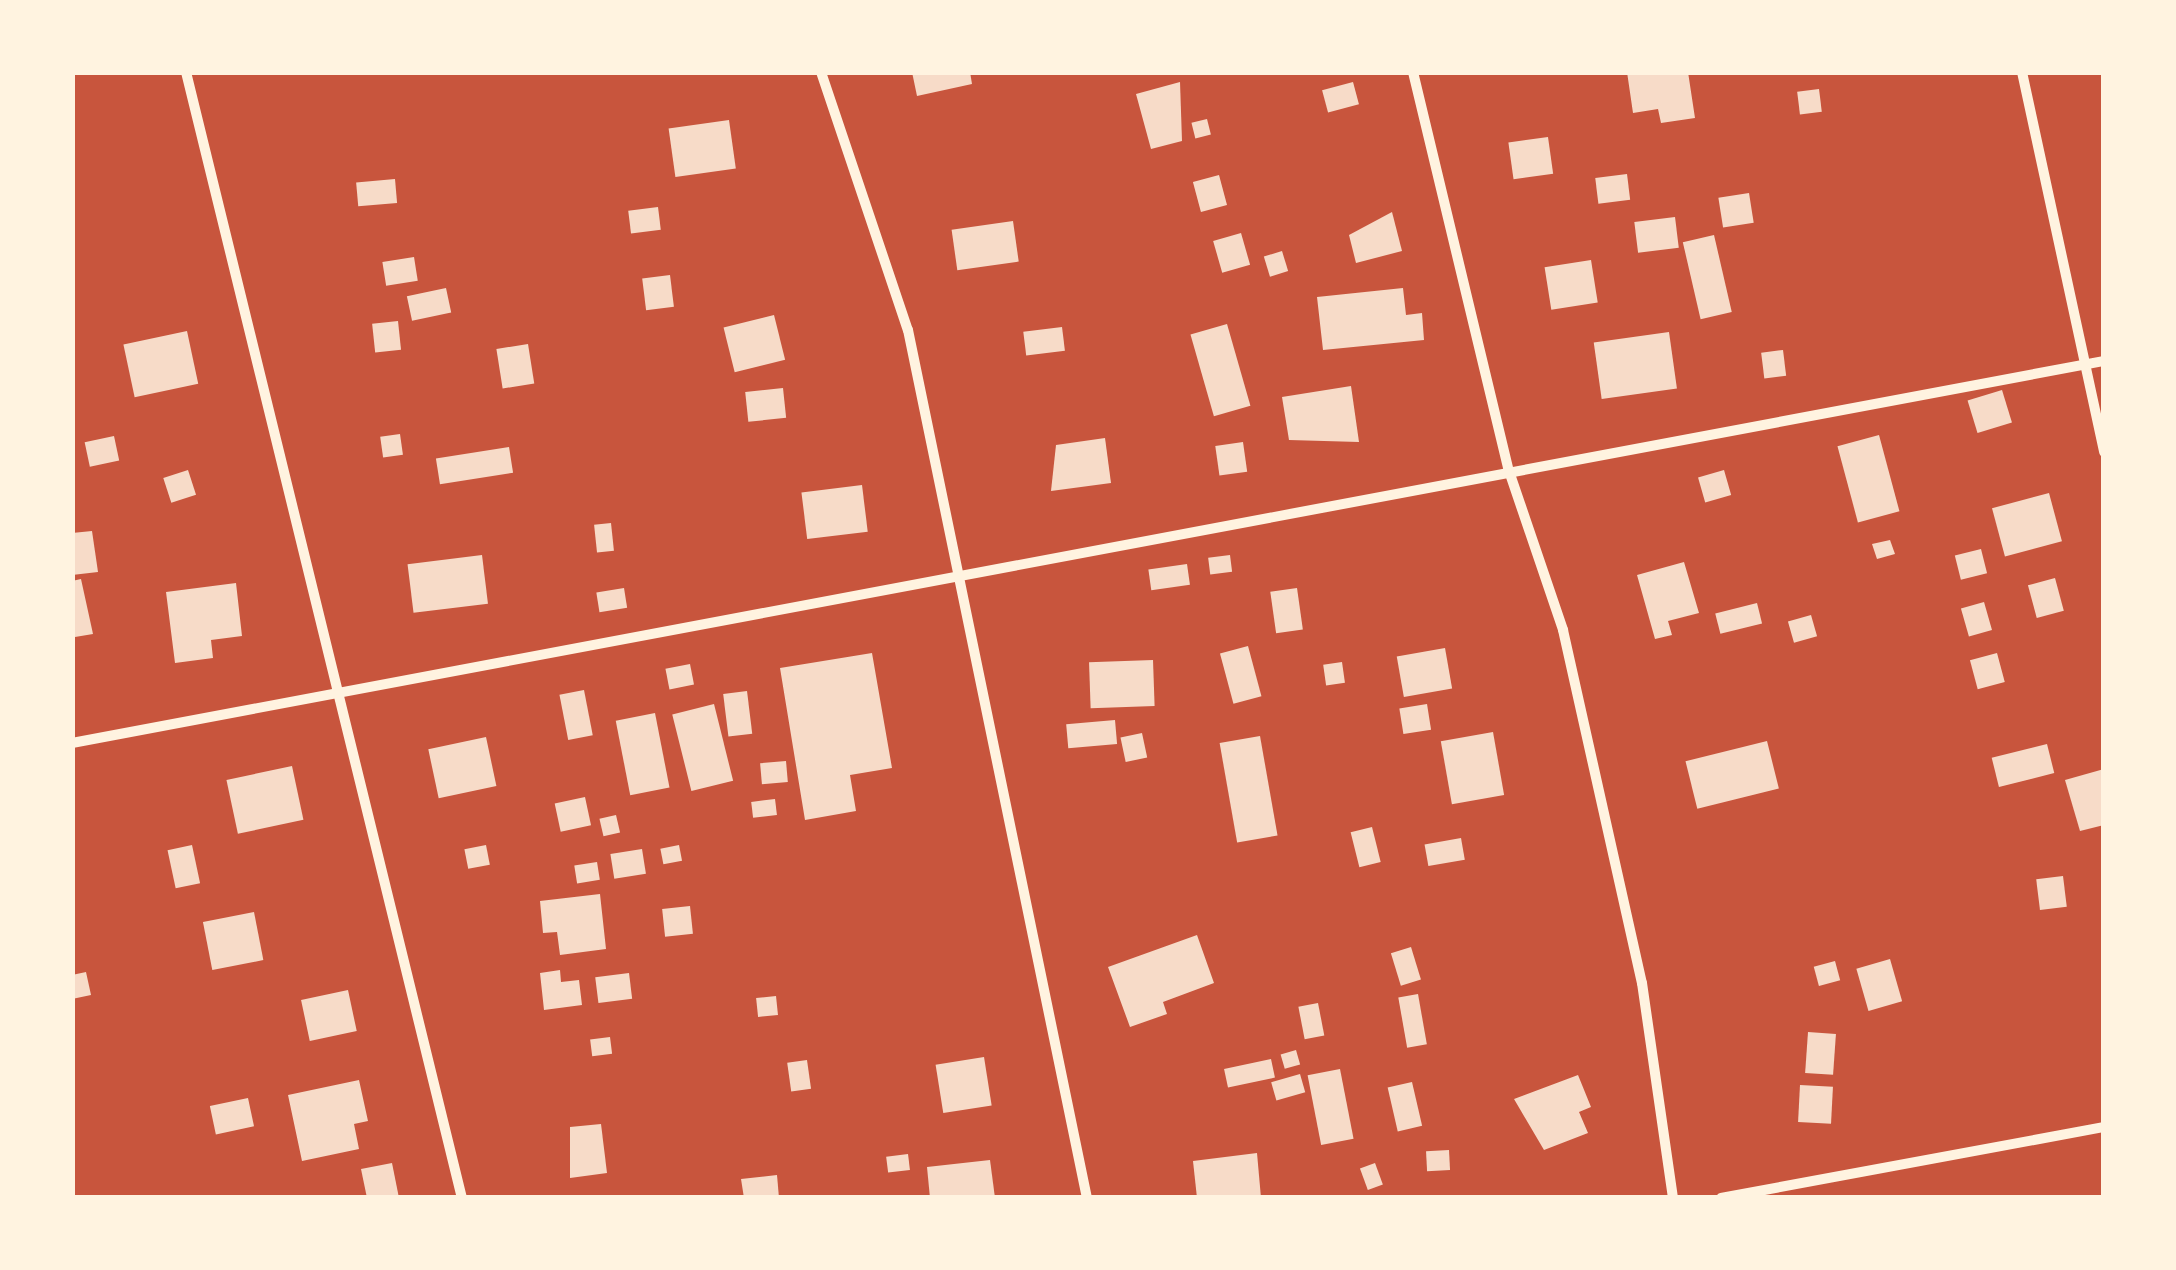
<!DOCTYPE html>
<html>
<head>
<meta charset="utf-8">
<style>
  body { margin:0 }
  #map { position:relative; width:2176px; height:1270px; overflow:hidden; background:#c8553d; font-family:Mulish,sans-serif }
  div>[style] { position:absolute }
  [style*='--x'] { left:calc(var(--x)*1px); top:calc(var(--y)*1px); width:calc(var(--w)*1px); rotate:calc(var(--a)*1deg) }
  .building>* { inset:0; background:#f7dbc8; transform-origin:0 0 }
  .minor>* { height:10px; margin:-5px; padding:0 5px; transform-origin:5px; border-radius:5px; background:#fff3e0 }
  span { translate:-50% -50%; white-space:nowrap; text-align:center; line-height:1.15; -webkit-text-stroke:10px #fff3e0; paint-order:stroke }
  .frame { position:absolute; inset:0; border:75px solid #fff3e0; pointer-events:none }
</style>
</head>
<body>
<div id="map">
  <div class="building">
    <div style="clip-path:polygon(912px 72px,970px 72px,972px 84px,917px 96px)"></div>
    <div style="clip-path:polygon(1627px 72px,1688px 72px,1695px 118px,1661px 123px,1658px 109px,1633px 113px)"></div>
    <div style="clip-path:polygon(1180px 82px,1182px 141px,1151px 149px,1136px 94px)"></div>
    <div style="left:1353px;top:82px;width:23px;height:32px;rotate:75deg"></div>
    <div style="left:1819px;top:89px;width:23px;height:22px;rotate:83deg"></div>
    <div style="left:1207px;top:119px;width:16px;height:16px;rotate:76deg"></div>
    <div style="left:729px;top:120px;width:49px;height:61px;rotate:82deg"></div>
    <div style="left:1548px;top:137px;width:37px;height:40px;rotate:82deg"></div>
    <div style="left:1627px;top:174px;width:26px;height:32px;rotate:83deg"></div>
    <div style="left:1219px;top:175px;width:31px;height:27px;rotate:75deg"></div>
    <div style="left:395px;top:179px;width:24px;height:39px;rotate:85deg"></div>
    <div style="left:1749px;top:193px;width:30px;height:31px;rotate:81deg"></div>
    <div style="left:658px;top:207px;width:23px;height:30px;rotate:83deg"></div>
    <div style="clip-path:polygon(1392px 212px,1402px 251px,1356px 263px,1349px 235px)"></div>
    <div style="left:1675px;top:217px;width:31px;height:41px;rotate:83deg"></div>
    <div style="left:1013px;top:221px;width:41px;height:62px;rotate:82deg"></div>
    <div style="left:1241px;top:233px;width:33px;height:29px;rotate:74deg"></div>
    <div style="left:1714px;top:235px;width:79px;height:32px;rotate:77deg"></div>
    <div style="left:1282px;top:251px;width:21px;height:19px;rotate:73deg"></div>
    <div style="left:414px;top:257px;width:24px;height:32px;rotate:81deg"></div>
    <div style="left:1591px;top:260px;width:43px;height:47px;rotate:81deg"></div>
    <div style="left:670px;top:275px;width:32px;height:28px;rotate:83deg"></div>
    <div style="left:446px;top:288px;width:25px;height:40px;rotate:78deg"></div>
    <div style="clip-path:polygon(1403px 288px,1406px 315px,1422px 313px,1424px 340px,1323px 350px,1317px 297px)"></div>
    <div style="left:774px;top:315px;width:46px;height:52px;rotate:76deg"></div>
    <div style="left:398px;top:321px;width:29px;height:26px;rotate:84deg"></div>
    <div style="left:1227px;top:324px;width:85px;height:38px;rotate:74deg"></div>
    <div style="left:1062px;top:327px;width:24px;height:39px;rotate:83deg"></div>
    <div style="left:187px;top:331px;width:54px;height:65px;rotate:78deg"></div>
    <div style="left:1669px;top:332px;width:57px;height:76px;rotate:82deg"></div>
    <div style="left:528px;top:344px;width:40px;height:32px;rotate:81deg"></div>
    <div style="left:1783px;top:350px;width:26px;height:22px;rotate:83deg"></div>
    <div style="clip-path:polygon(1351px 386px,1359px 442px,1289px 440px,1282px 397px)"></div>
    <div style="left:783px;top:388px;width:30px;height:38px;rotate:84deg"></div>
    <div style="left:2002px;top:390px;width:34px;height:36px;rotate:73deg"></div>
    <div style="left:400px;top:434px;width:21px;height:20px;rotate:82deg"></div>
    <div style="left:1879px;top:435px;width:79px;height:43px;rotate:75deg"></div>
    <div style="left:114px;top:436px;width:25px;height:30px;rotate:78deg"></div>
    <div style="clip-path:polygon(1105px 438px,1111px 483px,1051px 491px,1056px 445px)"></div>
    <div style="left:1243px;top:442px;width:30px;height:28px;rotate:82deg"></div>
    <div style="left:509px;top:447px;width:26px;height:74px;rotate:81deg"></div>
    <div style="left:188px;top:470px;width:26px;height:26px;rotate:72deg"></div>
    <div style="left:1724px;top:470px;width:26px;height:27px;rotate:74deg"></div>
    <div style="left:862px;top:485px;width:47px;height:61px;rotate:83deg"></div>
    <div style="left:2049px;top:493px;width:50px;height:59px;rotate:75deg"></div>
    <div style="left:611px;top:523px;width:28px;height:17px;rotate:84deg"></div>
    <div style="clip-path:polygon(92px 531px,98px 572px,72px 575px,72px 533px)"></div>
    <div style="clip-path:polygon(1890px 540px,1895px 554px,1877px 559px,1872px 544px)"></div>
    <div style="left:1981px;top:549px;width:25px;height:27px;rotate:76deg"></div>
    <div style="left:482px;top:555px;width:49px;height:75px;rotate:83deg"></div>
    <div style="left:1230px;top:555px;width:17px;height:22px;rotate:83deg"></div>
    <div style="clip-path:polygon(1684px 562px,1699px 613px,1668px 621px,1672px 635px,1655px 639px,1637px 575px)"></div>
    <div style="left:1187px;top:564px;width:21px;height:39px;rotate:82deg"></div>
    <div style="left:2055px;top:578px;width:34px;height:28px;rotate:75deg"></div>
    <div style="clip-path:polygon(81px 579px,93px 634px,75px 637px,72px 581px)"></div>
    <div style="clip-path:polygon(236px 583px,242px 636px,211px 640px,213px 658px,175px 663px,166px 592px)"></div>
    <div style="left:624px;top:588px;width:20px;height:28px;rotate:81deg"></div>
    <div style="left:1297px;top:588px;width:42px;height:27px;rotate:82deg"></div>
    <div style="left:1984px;top:602px;width:29px;height:24px;rotate:74deg"></div>
    <div style="left:1757px;top:603px;width:21px;height:43px;rotate:76deg"></div>
    <div style="left:1811px;top:615px;width:22px;height:24px;rotate:74deg"></div>
    <div style="left:1248px;top:646px;width:52px;height:29px;rotate:75deg"></div>
    <div style="left:1445px;top:648px;width:41px;height:49px;rotate:80deg"></div>
    <div style="clip-path:polygon(872px 653px,892px 768px,850px 775px,856px 811px,805px 820px,780px 668px)"></div>
    <div style="left:1997px;top:653px;width:30px;height:28px;rotate:75deg"></div>
    <div style="left:1153px;top:660px;width:46px;height:64px;rotate:88deg"></div>
    <div style="left:1342px;top:662px;width:21px;height:19px;rotate:82deg"></div>
    <div style="left:690px;top:664px;width:21px;height:25px;rotate:79deg"></div>
    <div style="left:584px;top:690px;width:46px;height:25px;rotate:79deg"></div>
    <div style="left:747px;top:691px;width:43px;height:24px;rotate:83deg"></div>
    <div style="left:714px;top:704px;width:79px;height:43px;rotate:76deg"></div>
    <div style="left:1427px;top:704px;width:26px;height:28px;rotate:81deg"></div>
    <div style="left:655px;top:713px;width:76px;height:40px;rotate:79deg"></div>
    <div style="left:1115px;top:720px;width:24px;height:49px;rotate:85deg"></div>
    <div style="left:1493px;top:732px;width:64px;height:53px;rotate:80deg"></div>
    <div style="left:1142px;top:733px;width:25px;height:22px;rotate:78deg"></div>
    <div style="left:1260px;top:736px;width:101px;height:41px;rotate:80deg"></div>
    <div style="left:486px;top:737px;width:50px;height:59px;rotate:78deg"></div>
    <div style="left:1767px;top:741px;width:49px;height:84px;rotate:76deg"></div>
    <div style="left:2047px;top:744px;width:30px;height:57px;rotate:76deg"></div>
    <div style="left:786px;top:761px;width:21px;height:26px;rotate:85deg"></div>
    <div style="left:292px;top:766px;width:55px;height:67px;rotate:78deg"></div>
    <div style="clip-path:polygon(2104px 769px,2104px 825px,2080px 831px,2065px 780px)"></div>
    <div style="left:585px;top:797px;width:29px;height:31px;rotate:78deg"></div>
    <div style="left:775px;top:799px;width:16px;height:24px;rotate:83deg"></div>
    <div style="left:616px;top:815px;width:18px;height:17px;rotate:77deg"></div>
    <div style="left:1372px;top:827px;width:36px;height:22px;rotate:76deg"></div>
    <div style="left:1461px;top:838px;width:22px;height:37px;rotate:80deg"></div>
    <div style="left:192px;top:845px;width:39px;height:25px;rotate:78deg"></div>
    <div style="left:486px;top:845px;width:20px;height:22px;rotate:79deg"></div>
    <div style="left:679px;top:845px;width:16px;height:19px;rotate:79deg"></div>
    <div style="left:642px;top:849px;width:25px;height:32px;rotate:81deg"></div>
    <div style="left:597px;top:862px;width:18px;height:23px;rotate:81deg"></div>
    <div style="left:2063px;top:876px;width:31px;height:27px;rotate:83deg"></div>
    <div style="clip-path:polygon(600px 894px,606px 949px,560px 955px,557px 932px,543px 933px,540px 901px)"></div>
    <div style="left:690px;top:906px;width:28px;height:28px;rotate:84deg"></div>
    <div style="left:254px;top:912px;width:49px;height:52px;rotate:79deg"></div>
    <div style="clip-path:polygon(1197px 935px,1214px 983px,1163px 1002px,1167px 1014px,1130px 1027px,1108px 967px)"></div>
    <div style="left:1411px;top:947px;width:34px;height:21px;rotate:73deg"></div>
    <div style="left:1890px;top:959px;width:44px;height:35px;rotate:74deg"></div>
    <div style="left:1835px;top:961px;width:20px;height:22px;rotate:75deg"></div>
    <div style="clip-path:polygon(560px 970px,561px 982px,579px 980px,582px 1005px,544px 1010px,540px 973px)"></div>
    <div style="clip-path:polygon(86px 972px,91px 995px,72px 999px,72px 975px)"></div>
    <div style="left:629px;top:973px;width:26px;height:34px;rotate:83deg"></div>
    <div style="left:348px;top:990px;width:42px;height:48px;rotate:78deg"></div>
    <div style="left:1418px;top:994px;width:51px;height:20px;rotate:80deg"></div>
    <div style="left:776px;top:996px;width:19px;height:20px;rotate:84deg"></div>
    <div style="left:1318px;top:1003px;width:33px;height:20px;rotate:79deg"></div>
    <div style="left:1808px;top:1032px;width:28px;height:41px;rotate:4deg"></div>
    <div style="left:610px;top:1037px;width:17px;height:20px;rotate:83deg"></div>
    <div style="left:1296px;top:1050px;width:15px;height:16px;rotate:74deg"></div>
    <div style="left:984px;top:1057px;width:49px;height:49px;rotate:81deg"></div>
    <div style="left:1271px;top:1059px;width:19px;height:48px;rotate:78deg"></div>
    <div style="left:807px;top:1060px;width:29px;height:20px;rotate:82deg"></div>
    <div style="left:1340px;top:1069px;width:71px;height:33px;rotate:79deg"></div>
    <div style="left:1300px;top:1074px;width:19px;height:30px;rotate:74deg"></div>
    <div style="clip-path:polygon(1578px 1075px,1591px 1107px,1579px 1112px,1588px 1133px,1544px 1150px,1514px 1099px)"></div>
    <div style="clip-path:polygon(359px 1080px,368px 1121px,354px 1124px,359px 1149px,302px 1161px,288px 1095px)"></div>
    <div style="left:1412px;top:1082px;width:45px;height:25px;rotate:77deg"></div>
    <div style="left:1800px;top:1085px;width:33px;height:37px;rotate:3deg"></div>
    <div style="left:248px;top:1098px;width:29px;height:39px;rotate:78deg"></div>
    <div style="clip-path:polygon(601px 1124px,607px 1173px,570px 1178px,570px 1127px)"></div>
    <div style="left:1449px;top:1150px;width:20px;height:23px;rotate:87deg"></div>
    <div style="clip-path:polygon(1257px 1153px,1261px 1198px,1197px 1198px,1193px 1161px)"></div>
    <div style="left:908px;top:1154px;width:16px;height:22px;rotate:83deg"></div>
    <div style="clip-path:polygon(990px 1160px,995px 1198px,930px 1198px,927px 1167px)"></div>
    <div style="clip-path:polygon(392px 1163px,399px 1198px,367px 1198px,361px 1169px)"></div>
    <div style="left:1375px;top:1163px;width:23px;height:16px;rotate:70deg"></div>
    <div style="clip-path:polygon(777px 1175px,779px 1198px,744px 1198px,741px 1179px)"></div>
  </div>
  <div class="minor">
    <div style="--x:186;--y:72;--w:1159;--a:76.23"></div>
    <div style="--x:821;--y:72;--w:272;--a:71.4"></div>
    <div style="--x:908;--y:330;--w:886;--a:78.35"></div>
    <div style="--x:1413;--y:72;--w:410;--a:76.5"></div>
    <div style="--x:1509;--y:471;--w:168;--a:71.2"></div>
    <div style="--x:1563;--y:630;--w:362;--a:77.4"></div>
    <div style="--x:1642;--y:983;--w:217;--a:81.8"></div>
    <div style="--x:2022;--y:72;--w:389;--a:77.8"></div>
    <div style="--x:72;--y:743;--w:2068;--a:-10.65"></div>
    <div style="--x:1721;--y:1198;--w:390;--a:-10.5"></div>
  </div>
  <div class="frame"></div>
</div>
</body>
</html>
